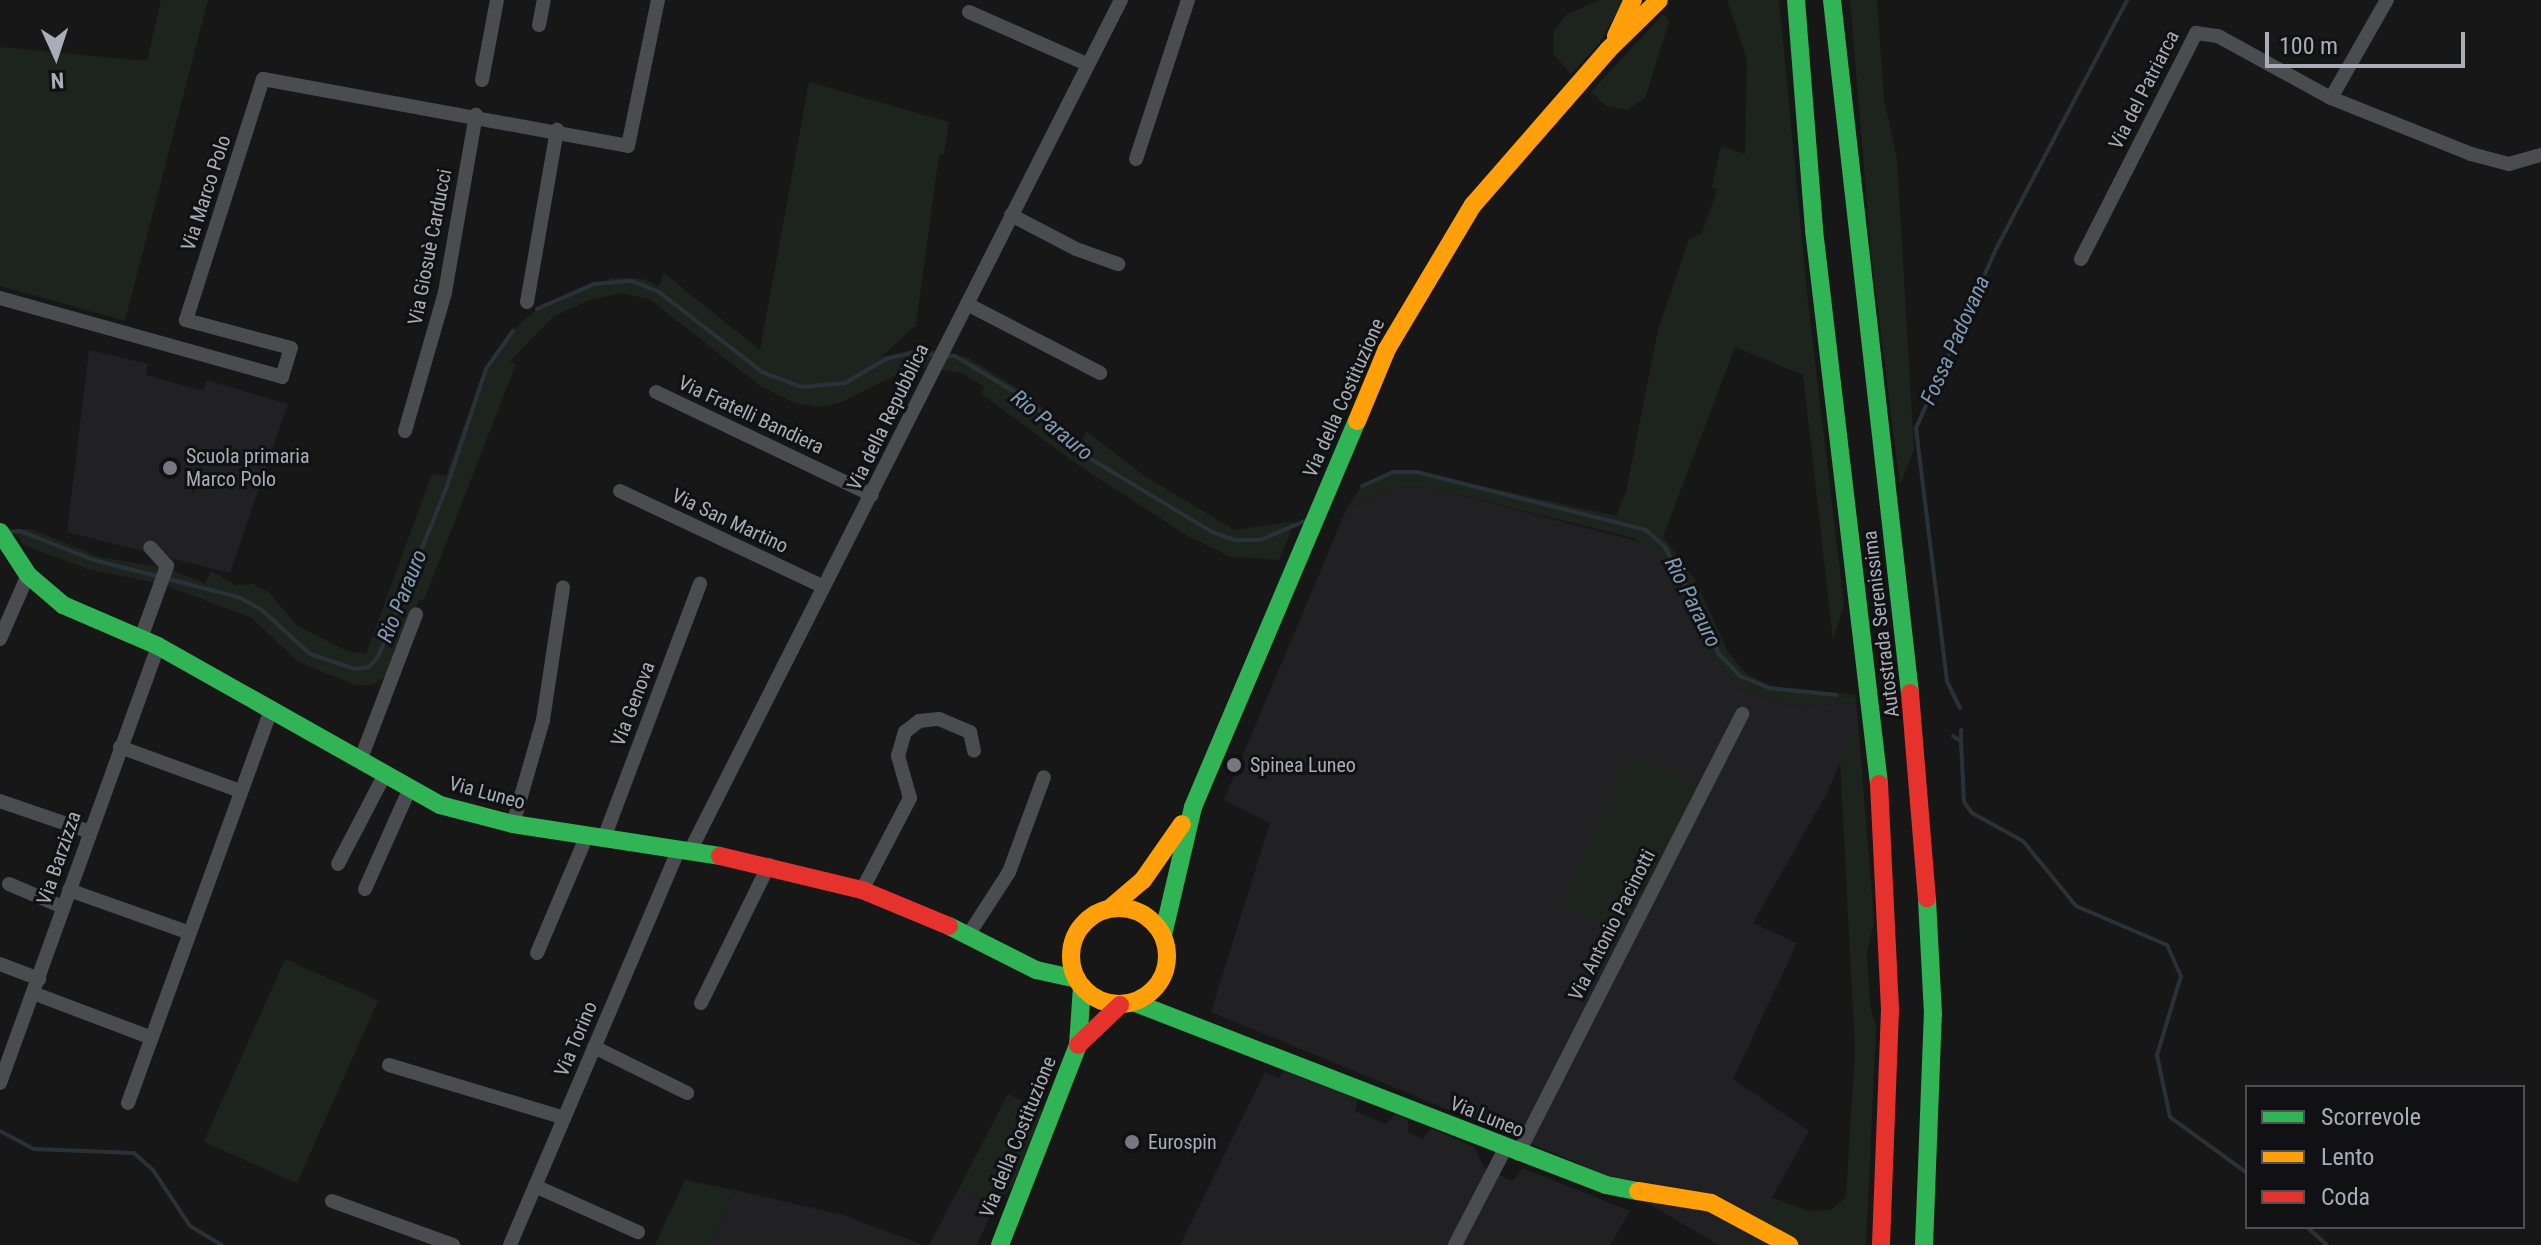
<!DOCTYPE html>
<html>
<head>
<meta charset="utf-8">
<style>
  body { margin:0 }
  #map { position:relative; width:2541px; height:1245px; overflow:hidden; background:#171717; font-family:"Roboto Condensed",sans-serif }
  div>[style] { position:absolute }
  [style*='--x'] { left:calc(var(--x)*1px); top:calc(var(--y)*1px); width:calc(var(--w)*1px); rotate:calc(var(--a)*1deg) }
  .built>* { inset:0; background:#212123 }
  .green>* { inset:0; background:#1d241e; transform-origin:0 0 }
  .stream>* { height:4px; margin:-2px; padding:0 2px; transform-origin:2px; border-radius:2px; background:#2a3239 }
  .street>* { height:14px; margin:-7px; padding:0 7px; transform-origin:7px; border-radius:7px; background:#4b4c50 }
  .fast>* { height:18px; margin:-9px; padding:0 9px; transform-origin:9px; border-radius:9px; background:#30b455 }
  .slow>* { height:18px; margin:-9px; padding:0 9px; transform-origin:9px; border-radius:9px; background:#ff9f0a }
  .slow>.ring { margin:-9px; padding:0; box-sizing:content-box; background:none; border:18px solid #ff9f0a; border-radius:50% }
  .jam>* { height:18px; margin:-9px; padding:0 9px; transform-origin:9px; border-radius:9px; background:#e5322d }
  .dots>* { width:22px; height:22px; translate:-50% -50%; box-sizing:border-box; border:4px solid #111113; border-radius:50% }
  span { translate:-50% -50%; white-space:nowrap; text-align:center; line-height:1.15; -webkit-text-stroke:6px #111113; paint-order:stroke }
  .street-label { font-size:20px; color:#a8adb8 }
  .poi-label { font-size:20px; color:#a8adb8 }
  .left { translate:0 -50%; text-align:left }
  .water-label { font-size:22px; color:#7f9bb3; font-style:italic }
  .legend { position:absolute; left:2245px; top:1085px; width:280px; height:144px; box-sizing:border-box; background:#111113; border:2px solid #4d4f55; margin:0; padding:10px 14px; list-style:none; font-size:24px; color:#a8adb8 }
  .legend li { display:flex; align-items:center; gap:16px; height:40px }
  .legend b { width:40px; border:2px solid #4d4f55 }
  .north { position:absolute; left:16px; top:16px; width:80px; height:80px; -webkit-text-stroke:6px #111113; paint-order:stroke; rotate:177deg; font-size:22px; font-weight:700; line-height:32px; text-align:center; color:#a8adb8 }
  .north::after { content:''; display:block; margin:auto; width:28px; height:36px; background:#a8adb8; clip-path:polygon(50% 0,100% 100%,50% 72%,0 100%) }
  .scale { position:absolute; left:2265px; top:32px; width:200px; height:36px; box-sizing:border-box; border:4px solid #a8adb8; border-top:0; padding-left:10px; font-size:24px; line-height:28px; white-space:nowrap; color:#a8adb8; -webkit-text-stroke:6px #111113; paint-order:stroke }
</style>
</head>
<body>
<div id="map">
  <div class="built">
    <div style="clip-path:polygon(89px 350px,148px 364px,146px 375px,203px 391px,207px 380px,288px 404px,230px 573px,67px 532px)"></div>
    <div style="clip-path:polygon(1427px 487px,1641px 542px,1665px 562px,1714px 660px,1742px 690px,1794px 706px,1856px 703px,1858px 722px,1827px 793px,1753px 923px,1797px 943px,1733px 1079px,1809px 1131px,1745px 1245px,1719px 1245px,1580px 1164px,1211px 1012px,1270px 823px,1224px 800px,1347px 508px,1395px 488px)"></div>
    <div style="clip-path:polygon(1285px 1068px,1358px 1097px,1355px 1111px,1386px 1124px,1395px 1114px,1408px 1119px,1408px 1133px,1423px 1139px,1431px 1128px,1474px 1147px,1484px 1168px,1512px 1181px,1523px 1168px,1630px 1211px,1610px 1245px,1180px 1245px,1265px 1072px,1279px 1078px)"></div>
    <div style="clip-path:polygon(959px 1188px,995px 1205px,977px 1245px,929px 1245px)"></div>
    <div style="clip-path:polygon(735px 1190px,843px 1215px,923px 1245px,710px 1245px)"></div>
  </div>
  <div class="green">
    <div style="clip-path:polygon(161px 0,208px 0,125px 321px,0 286px,0 47px,147px 61px)"></div>
    <div style="clip-path:polygon(1599px 0,1624px 0,1599px 44px,1571px 74px,1553px 53px,1554px 31px,1566px 15px)"></div>
    <div style="clip-path:polygon(1727px 0,1779px 0,1808px 302px,1844px 605px,1833px 640px,1803px 375px,1735px 347px,1663px 537px,1695px 580px,1728px 652px,1745px 672px,1770px 686px,1855px 695px,1856px 703px,1794px 706px,1742px 690px,1714px 660px,1665px 562px,1634px 538px,1427px 487px,1395px 488px,1347px 508px,1363px 484px,1410px 470px,1616px 516px,1626px 492px,1658px 330px,1689px 239px,1702px 233px,1717px 190px,1712px 187px,1721px 146px,1745px 154px,1747px 60px)"></div>
    <div style="clip-path:polygon(1850px 0,1877px 0,1884px 99px,1897px 159px,1914px 450px,1900px 485px,1872px 264px)"></div>
    <div style="clip-path:polygon(1663px 14px,1669px 21px,1645px 98px,1628px 110px,1606px 106px,1591px 92px)"></div>
    <div style="clip-path:polygon(809px 82px,949px 122px,944px 154px,939px 155px,916px 325px,881px 357px,923px 348px,969px 358px,1028px 395px,1082px 442px,1086px 431px,1143px 475px,1235px 530px,1295px 521px,1279px 560px,1231px 557px,1188px 536px,1081px 467px,981px 394px,984px 386px,963px 374px,928px 367px,906px 370px,842px 402px,822px 407px,795px 403px,760px 386px,651px 300px,623px 293px,590px 300px,554px 316px,510px 361px,516px 364px,424px 600px,419px 600px,387px 675px,373px 685px,355px 685px,298px 662px,252px 618px,162px 584px,87px 569px,24px 545px,13px 530px,31px 529px,100px 557px,166px 568px,205px 583px,211px 571px,236px 585px,253px 584px,268px 592px,298px 626px,347px 651px,366px 654px,432px 474px,446px 476px,483px 373px,510px 333px,541px 305px,612px 278px,643px 279px,659px 286px,664px 273px,760px 350px)"></div>
    <div style="clip-path:polygon(1858px 722px,1874px 921px,1867px 954px,1870px 1005px,1876px 1027px,1866px 1245px,1745px 1245px,1771px 1197px,1809px 1211px,1831px 1210px,1846px 1197px,1855px 1050px,1840px 759px)"></div>
    <div style="left:1630px;top:753px;width:77px;height:166px;rotate:25deg"></div>
    <div style="left:285px;top:959px;width:102px;height:200px;rotate:24deg"></div>
    <div style="clip-path:polygon(1008px 1094px,1043px 1111px,1012px 1187px,995px 1205px,959px 1188px)"></div>
    <div style="clip-path:polygon(685px 1180px,735px 1190px,710px 1245px,655px 1245px)"></div>
  </div>
  <div class="stream">
    <div style="--x:537;--y:309;--w:62;--a:-23.7"></div>
    <div style="--x:594;--y:284;--w:38;--a:-5"></div>
    <div style="--x:632;--y:281;--w:29;--a:22"></div>
    <div style="--x:659;--y:292;--w:130;--a:37.8"></div>
    <div style="--x:762;--y:372;--w:43;--a:20.6"></div>
    <div style="--x:802;--y:387;--w:43;--a:-5.3"></div>
    <div style="--x:845;--y:383;--w:48;--a:-30.3"></div>
    <div style="--x:886;--y:359;--w:25;--a:-14"></div>
    <div style="--x:910;--y:353;--w:45;--a:3.8"></div>
    <div style="--x:955;--y:356;--w:82;--a:31"></div>
    <div style="--x:1025;--y:398;--w:90;--a:42.7"></div>
    <div style="--x:1091;--y:459;--w:141;--a:31.1"></div>
    <div style="--x:1212;--y:532;--w:24;--a:19"></div>
    <div style="--x:1235;--y:540;--w:25;--a:0"></div>
    <div style="--x:1260;--y:540;--w:49;--a:-22.9"></div>
    <div style="--x:1362;--y:486;--w:34;--a:-24"></div>
    <div style="--x:1393;--y:472;--w:24;--a:0"></div>
    <div style="--x:1417;--y:472;--w:236;--a:14.2"></div>
    <div style="--x:1646;--y:530;--w:25;--a:42"></div>
    <div style="--x:1665;--y:547;--w:120;--a:63.2"></div>
    <div style="--x:1719;--y:654;--w:30;--a:46"></div>
    <div style="--x:1740;--y:676;--w:31;--a:22"></div>
    <div style="--x:1769;--y:688;--w:68;--a:5.9"></div>
    <div style="--x:9;--y:532;--w:11;--a:-5"></div>
    <div style="--x:20;--y:531;--w:79;--a:21.4"></div>
    <div style="--x:94;--y:560;--w:149;--a:14.4"></div>
    <div style="--x:238;--y:597;--w:27;--a:28"></div>
    <div style="--x:262;--y:610;--w:65;--a:42.5"></div>
    <div style="--x:310;--y:654;--w:47;--a:18.4"></div>
    <div style="--x:355;--y:669;--w:14;--a:-8"></div>
    <div style="--x:369;--y:667;--w:13;--a:-48"></div>
    <div style="--x:378;--y:657;--w:184;--a:-68"></div>
    <div style="--x:447;--y:486;--w:123;--a:-71.6"></div>
    <div style="--x:486;--y:369;--w:47;--a:-54.6"></div>
    <div style="--x:1960;--y:708;--w:30;--a:-116"></div>
    <div style="--x:1947;--y:681;--w:255;--a:-97"></div>
    <div style="--x:1916;--y:428;--w:201;--a:-65.9"></div>
    <div style="--x:1998;--y:245;--w:277;--a:-62.2"></div>
    <div style="--x:1961;--y:730;--w:11;--a:90"></div>
    <div style="--x:1953;--y:736;--w:9;--a:32"></div>
    <div style="--x:1961;--y:741;--w:61;--a:87.2"></div>
    <div style="--x:1964;--y:802;--w:14;--a:54"></div>
    <div style="--x:1972;--y:813;--w:58;--a:28.8"></div>
    <div style="--x:2023;--y:841;--w:84;--a:50.8"></div>
    <div style="--x:2076;--y:906;--w:99;--a:23.2"></div>
    <div style="--x:2167;--y:945;--w:34;--a:66"></div>
    <div style="--x:2181;--y:976;--w:83;--a:106.9"></div>
    <div style="--x:2157;--y:1055;--w:63;--a:78.2"></div>
    <div style="--x:2170;--y:1117;--w:95;--a:36"></div>
    <div style="--x:0;--y:1131;--w:38;--a:28"></div>
    <div style="--x:34;--y:1149;--w:100;--a:2.3"></div>
    <div style="--x:134;--y:1153;--w:25;--a:42"></div>
    <div style="--x:153;--y:1170;--w:67;--a:56.5"></div>
    <div style="--x:190;--y:1226;--w:37;--a:31"></div>
    <div style="--x:2307;--y:1227;--w:27;--a:42"></div>
  </div>
  <div class="street">
    <div style="--x:969;--y:12;--w:129;--a:23.8"></div>
    <div style="--x:539;--y:25;--w:25;--a:-79"></div>
    <div style="--x:482;--y:80;--w:81;--a:-79.4"></div>
    <div style="--x:2331;--y:98;--w:113;--a:-60.3"></div>
    <div style="--x:1136;--y:159;--w:167;--a:-71.9"></div>
    <div style="--x:1011;--y:215;--w:73;--a:27.6"></div>
    <div style="--x:1076;--y:249;--w:45;--a:19.7"></div>
    <div style="--x:2081;--y:259;--w:254;--a:-63"></div>
    <div style="--x:2196;--y:33;--w:22;--a:8"></div>
    <div style="--x:2218;--y:36;--w:129;--a:28.8"></div>
    <div style="--x:2331;--y:98;--w:151;--a:21.8"></div>
    <div style="--x:2471;--y:154;--w:39;--a:15"></div>
    <div style="--x:2509;--y:164;--w:33;--a:-16"></div>
    <div style="--x:0;--y:298;--w:293;--a:15.6"></div>
    <div style="--x:282;--y:377;--w:30;--a:-73"></div>
    <div style="--x:291;--y:348;--w:109;--a:-165.1"></div>
    <div style="--x:186;--y:320;--w:253;--a:-72.3"></div>
    <div style="--x:263;--y:79;--w:371;--a:10.4"></div>
    <div style="--x:628;--y:146;--w:149;--a:-78.4"></div>
    <div style="--x:527;--y:302;--w:175;--a:-80.1"></div>
    <div style="--x:967;--y:304;--w:150;--a:27.4"></div>
    <div style="--x:656;--y:392;--w:239;--a:25.5"></div>
    <div style="--x:405;--y:431;--w:145;--a:-73.9"></div>
    <div style="--x:445;--y:292;--w:180;--a:-80.1"></div>
    <div style="--x:620;--y:491;--w:225;--a:25.2"></div>
    <div style="--x:141;--y:638;--w:77;--a:-70.1"></div>
    <div style="--x:167;--y:566;--w:25;--a:-132"></div>
    <div style="--x:0;--y:639;--w:70;--a:-66.4"></div>
    <div style="--x:120;--y:747;--w:128;--a:20.1"></div>
    <div style="--x:360;--y:761;--w:157;--a:-69.1"></div>
    <div style="--x:0;--y:801;--w:95;--a:19"></div>
    <div style="--x:513;--y:824;--w:108;--a:-73.9"></div>
    <div style="--x:543;--y:720;--w:134;--a:-81.4"></div>
    <div style="--x:604;--y:838;--w:272;--a:-69.3"></div>
    <div style="--x:690;--y:851;--w:954;--a:-63.14"></div>
    <div style="--x:338;--y:864;--w:102;--a:-62.4"></div>
    <div style="--x:9;--y:884;--w:59;--a:23.1"></div>
    <div style="--x:365;--y:889;--w:111;--a:-66"></div>
    <div style="--x:69;--y:890;--w:128;--a:19.6"></div>
    <div style="--x:862;--y:890;--w:104;--a:-62.4"></div>
    <div style="--x:910;--y:798;--w:44;--a:-105.9"></div>
    <div style="--x:898;--y:756;--w:25;--a:-74"></div>
    <div style="--x:905;--y:732;--w:18;--a:-38"></div>
    <div style="--x:919;--y:721;--w:20;--a:-6"></div>
    <div style="--x:939;--y:719;--w:34;--a:23"></div>
    <div style="--x:970;--y:732;--w:19;--a:78"></div>
    <div style="--x:967;--y:937;--w:77;--a:-57.1"></div>
    <div style="--x:1009;--y:872;--w:101;--a:-69.8"></div>
    <div style="--x:537;--y:953;--w:128;--a:-67"></div>
    <div style="--x:0;--y:964;--w:42;--a:21"></div>
    <div style="--x:33;--y:993;--w:127;--a:20.7"></div>
    <div style="--x:701;--y:1003;--w:154;--a:-63.8"></div>
    <div style="--x:594;--y:1047;--w:104;--a:26.3"></div>
    <div style="--x:389;--y:1065;--w:183;--a:16.8"></div>
    <div style="--x:0;--y:1083;--w:465;--a:-70.1"></div>
    <div style="--x:128;--y:1103;--w:418;--a:-70"></div>
    <div style="--x:1518;--y:1154;--w:494;--a:-63"></div>
    <div style="--x:535;--y:1186;--w:113;--a:24.1"></div>
    <div style="--x:332;--y:1201;--w:129;--a:20"></div>
    <div style="--x:510;--y:1245;--w:431;--a:-66.9"></div>
    <div style="--x:1455;--y:1245;--w:108;--a:-62.5"></div>
  </div>
  <div class="fast">
    <div style="--x:1796;--y:0;--w:231;--a:85.5"></div>
    <div style="--x:1814;--y:230;--w:558;--a:83.31"></div>
    <div style="--x:1832;--y:0;--w:697;--a:83.58"></div>
    <div style="--x:0;--y:532;--w:51;--a:56.9"></div>
    <div style="--x:28;--y:575;--w:46;--a:40.6"></div>
    <div style="--x:63;--y:605;--w:103;--a:23.3"></div>
    <div style="--x:158;--y:646;--w:324;--a:29.4"></div>
    <div style="--x:440;--y:805;--w:75;--a:14.6"></div>
    <div style="--x:513;--y:824;--w:209;--a:8.8"></div>
    <div style="--x:949;--y:926;--w:97;--a:26.8"></div>
    <div style="--x:1036;--y:970;--w:42;--a:12.4"></div>
    <div style="--x:1163;--y:935;--w:131;--a:-76.8"></div>
    <div style="--x:1193;--y:807;--w:419;--a:-67"></div>
    <div style="--x:1133;--y:1002;--w:507;--a:21.15"></div>
    <div style="--x:1606;--y:1185;--w:33;--a:11"></div>
    <div style="--x:1000;--y:1245;--w:215;--a:-68.7"></div>
    <div style="--x:1078;--y:1045;--w:59;--a:-86.1"></div>
    <div style="--x:1924;--y:1245;--w:231;--a:-87.8"></div>
    <div style="--x:1933;--y:1014;--w:116;--a:-93"></div>
  </div>
  <div class="slow">
    <div style="--x:1616;--y:36;--w:40;--a:-65"></div>
    <div style="--x:1357;--y:421;--w:78;--a:-67.4"></div>
    <div style="--x:1387;--y:349;--w:168;--a:-59.2"></div>
    <div style="--x:1473;--y:205;--w:206;--a:-48.9"></div>
    <div style="--x:1608;--y:50;--w:71;--a:-44.4"></div>
    <div style="--x:1110;--y:908;--w:43;--a:-40.3"></div>
    <div style="--x:1143;--y:880;--w:68;--a:-55.1"></div>
    <div class="ring" style="left:1071px;top:908px;width:78px;height:78px"></div>
    <div style="--x:1638;--y:1191;--w:74;--a:9.3"></div>
    <div style="--x:1711;--y:1203;--w:89;--a:28.3"></div>
  </div>
  <div class="jam">
    <div style="--x:1910;--y:693;--w:206;--a:85.3"></div>
    <div style="--x:1879;--y:784;--w:226;--a:87.2"></div>
    <div style="--x:1890;--y:1010;--w:235;--a:92.2"></div>
    <div style="--x:720;--y:856;--w:146;--a:13.5"></div>
    <div style="--x:862;--y:890;--w:94;--a:22.5"></div>
    <div style="--x:1078;--y:1045;--w:58;--a:-43.6"></div>
  </div>
  <div class="dots">
    <div style="left:170px;top:468px;background:#757880"></div>
    <div style="left:1234px;top:765px;background:#757880"></div>
    <div style="left:1132px;top:1142px;background:#757880"></div>
  </div>
  <div class="street-label">
    <span style="left:2144px;top:90px;rotate:-63deg">Via del Patriarca</span>
    <span style="left:206px;top:193px;rotate:-72deg">Via Marco Polo</span>
    <span style="left:430px;top:247px;rotate:-79deg">Via Giosuè Carducci</span>
    <span style="left:1344px;top:398px;rotate:-66deg">Via della Costituzione</span>
    <span style="left:751px;top:415px;rotate:25deg">Via Fratelli Bandiera</span>
    <span style="left:888px;top:417px;rotate:-64deg">Via della Repubblica</span>
    <span style="left:730px;top:521px;rotate:25deg">Via San Martino</span>
    <span style="left:1881px;top:624px;rotate:-97deg">Autostrada Serenissima</span>
    <span style="left:633px;top:704px;rotate:-69deg">Via Genova</span>
    <span style="left:487px;top:793px;rotate:15deg">Via Luneo</span>
    <span style="left:59px;top:858px;rotate:-71deg">Via Barzizza</span>
    <span style="left:1612px;top:925px;rotate:-63deg">Via Antonio Pacinotti</span>
    <span style="left:576px;top:1039px;rotate:-67deg">Via Torino</span>
    <span style="left:1487px;top:1117px;rotate:22deg">Via Luneo</span>
    <span style="left:1018px;top:1137px;rotate:-68deg">Via della Costituzione</span>
  </div>
  <div class="poi-label">
    <span class="left" style="left:186px;top:468px">Scuola primaria<br>Marco Polo</span>
    <span class="left" style="left:1250px;top:765px">Spinea Luneo</span>
    <span class="left" style="left:1148px;top:1142px">Eurospin</span>
  </div>
  <div class="water-label">
    <span style="left:1955px;top:340px;rotate:-66deg">Fossa Padovana</span>
    <span style="left:1052px;top:425px;rotate:39deg">Rio Parauro</span>
    <span style="left:402px;top:596px;rotate:-68deg">Rio Parauro</span>
    <span style="left:1693px;top:602px;rotate:63deg">Rio Parauro</span>
  </div>
  <ul class="legend">
  <li><b style="height:10px;background:#30b455"></b>Scorrevole</li>
  <li><b style="height:10px;background:#ff9f0a"></b>Lento</li>
  <li><b style="height:10px;background:#e5322d"></b>Coda</li>
  </ul>
  <div class="north">N</div>
  <div class="scale">100 m</div>
</div>
</body>
</html>
